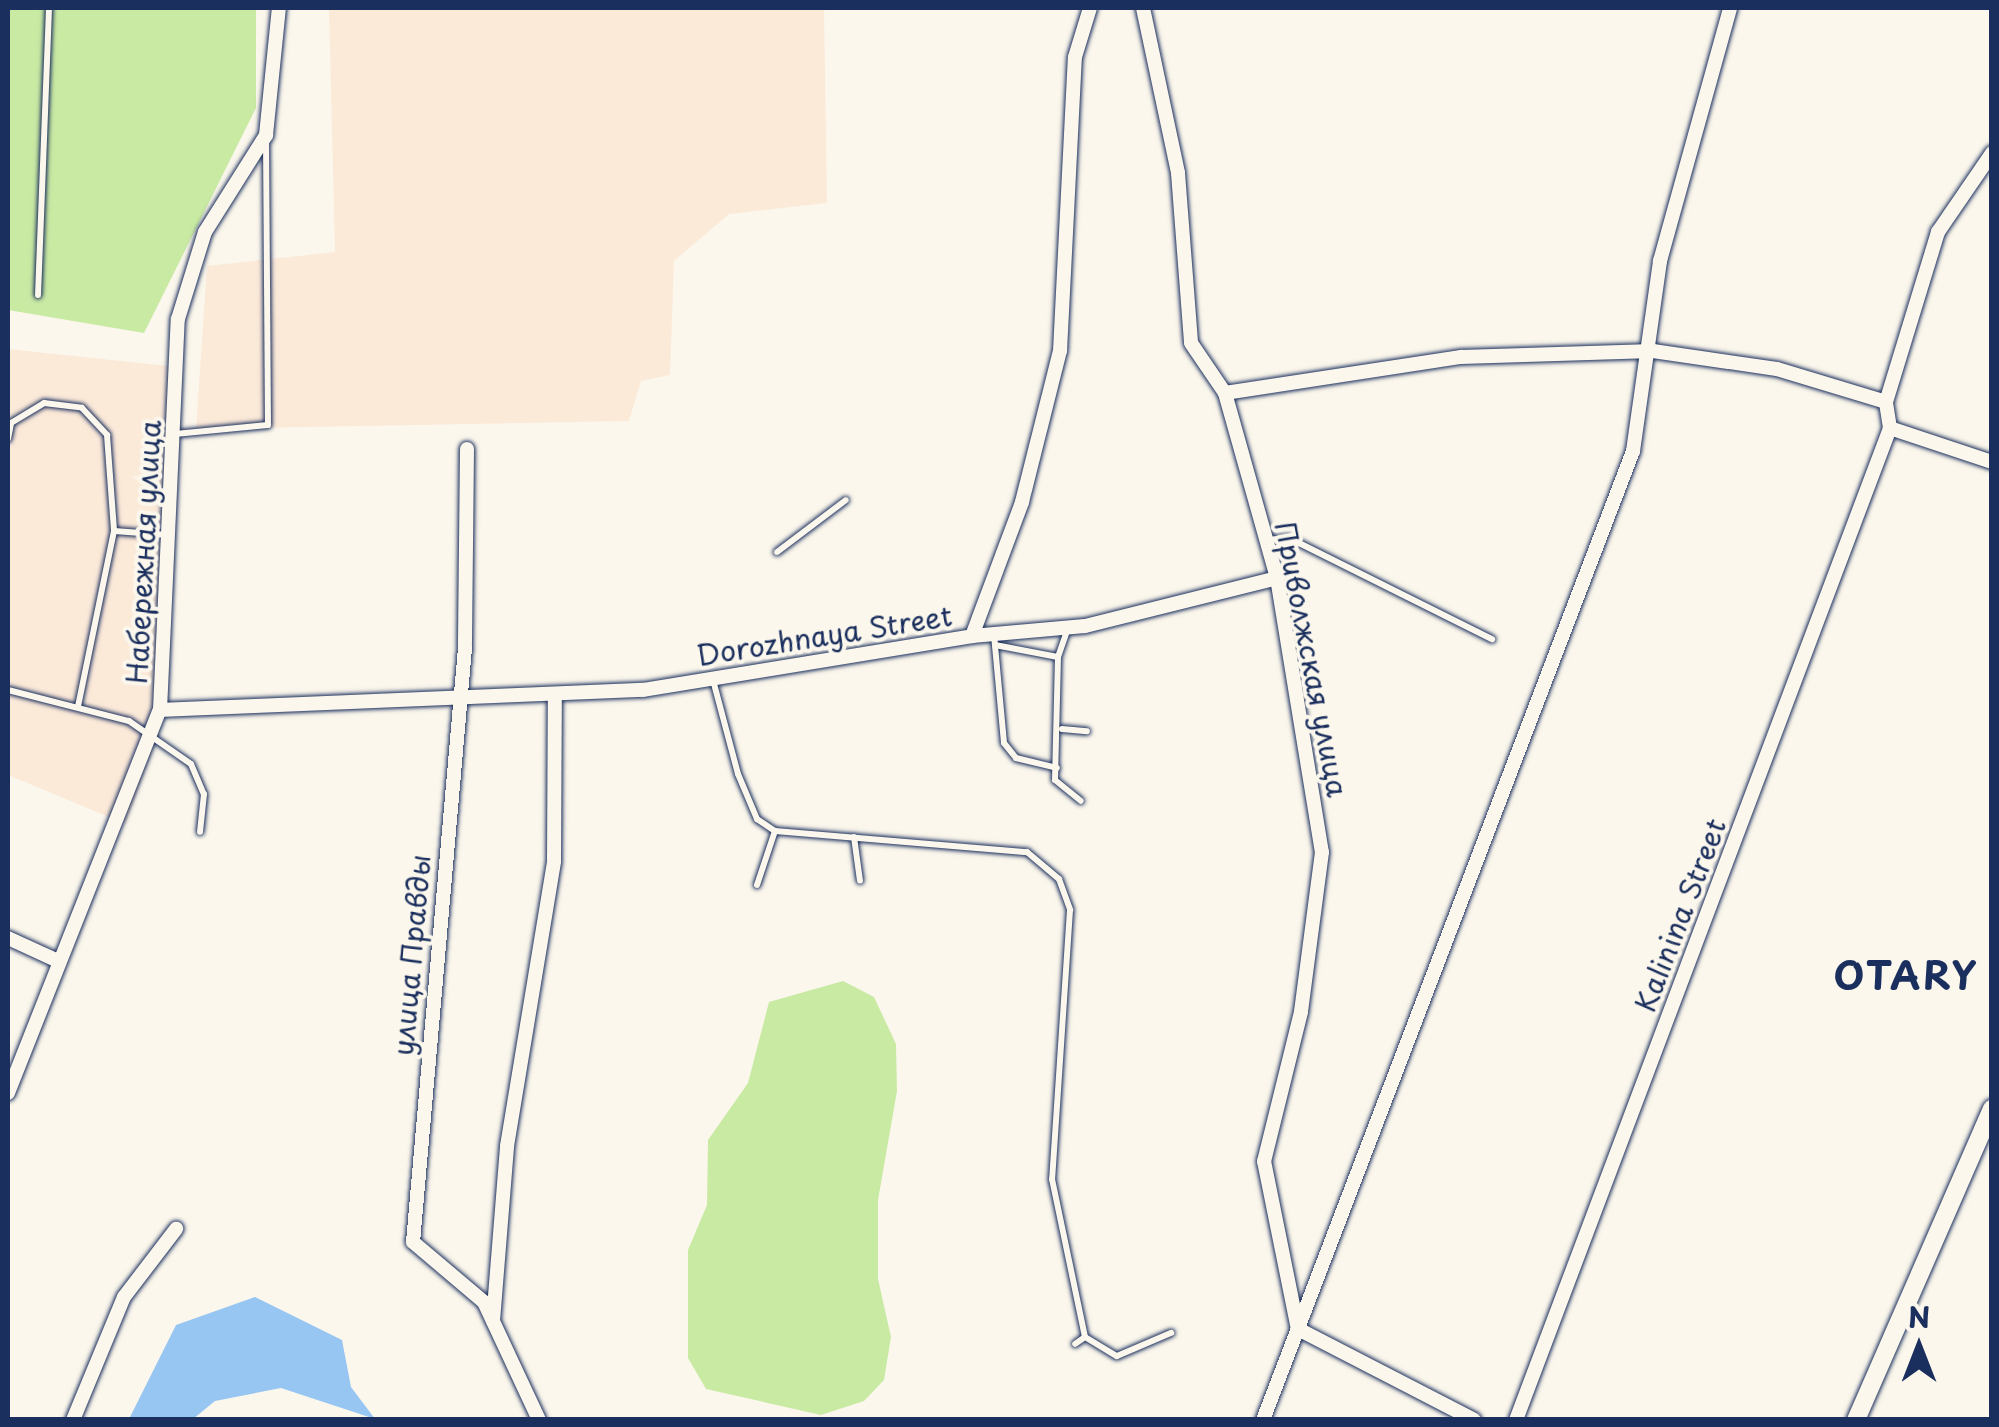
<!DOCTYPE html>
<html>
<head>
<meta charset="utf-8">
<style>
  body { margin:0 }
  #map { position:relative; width:1999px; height:1427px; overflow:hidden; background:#fbf7ec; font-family:"Playpen Sans",sans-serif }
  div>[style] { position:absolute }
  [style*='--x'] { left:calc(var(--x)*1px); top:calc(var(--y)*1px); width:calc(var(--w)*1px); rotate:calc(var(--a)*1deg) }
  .built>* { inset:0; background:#fcead9 }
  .green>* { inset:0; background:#c9eaa3 }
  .water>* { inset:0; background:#97c6f2 }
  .roads { filter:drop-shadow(0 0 2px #1b2f5e) drop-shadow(0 0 2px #1b2f5e) }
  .service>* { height:6px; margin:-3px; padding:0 3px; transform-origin:3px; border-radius:3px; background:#fbf7ec }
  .minor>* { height:14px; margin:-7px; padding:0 7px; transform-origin:7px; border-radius:7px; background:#fbf7ec }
  .tertiary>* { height:18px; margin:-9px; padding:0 9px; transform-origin:9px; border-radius:9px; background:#fbf7ec }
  span { translate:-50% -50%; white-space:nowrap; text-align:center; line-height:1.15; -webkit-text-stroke:8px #fbf7ec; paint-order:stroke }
  .street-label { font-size:28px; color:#1b2f5e }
  .district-label { font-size:38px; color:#1b2f5e; font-weight:700; letter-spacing:2.5px }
  .frame { position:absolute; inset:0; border:10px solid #1b2f5e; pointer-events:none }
  .north { position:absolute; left:1869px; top:1297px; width:100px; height:100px; -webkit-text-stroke:8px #fbf7ec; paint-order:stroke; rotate:0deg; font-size:28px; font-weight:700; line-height:40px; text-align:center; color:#1b2f5e }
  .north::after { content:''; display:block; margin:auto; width:35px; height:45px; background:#1b2f5e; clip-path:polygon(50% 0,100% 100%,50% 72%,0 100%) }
</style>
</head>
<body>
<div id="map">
  <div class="built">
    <div style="clip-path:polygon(329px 8px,824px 8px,827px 203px,729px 214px,674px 261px,670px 375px,641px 381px,629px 421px,196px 429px,207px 266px,335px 252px)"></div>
    <div style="clip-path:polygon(8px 349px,178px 367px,159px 732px,126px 824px,8px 775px)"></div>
  </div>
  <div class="green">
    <div style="clip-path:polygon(8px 8px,256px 8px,256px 108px,144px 333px,8px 310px)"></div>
    <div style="clip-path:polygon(843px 981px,874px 997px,896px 1044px,897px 1091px,878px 1200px,878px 1279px,891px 1337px,884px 1380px,864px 1401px,821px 1415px,706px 1389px,688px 1358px,688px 1250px,707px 1205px,708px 1140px,748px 1083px,769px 1002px)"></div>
  </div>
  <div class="water">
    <div style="clip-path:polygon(255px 1297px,342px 1340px,351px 1387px,375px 1419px,281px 1388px,215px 1401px,193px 1419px,129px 1419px,176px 1325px)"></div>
  </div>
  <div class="roads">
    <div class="service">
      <div style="--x:38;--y:295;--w:287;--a:-87.8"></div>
      <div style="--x:175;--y:434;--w:93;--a:-5.5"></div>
      <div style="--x:268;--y:425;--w:284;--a:-90.4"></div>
      <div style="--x:8;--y:439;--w:16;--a:-79"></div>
      <div style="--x:11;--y:423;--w:39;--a:-31"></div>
      <div style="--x:44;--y:403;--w:38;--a:7"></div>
      <div style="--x:82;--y:408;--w:37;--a:47"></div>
      <div style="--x:107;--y:435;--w:96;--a:85.8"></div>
      <div style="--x:114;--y:531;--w:179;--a:101.6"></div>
      <div style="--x:114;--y:531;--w:54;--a:4.2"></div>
      <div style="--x:1267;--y:540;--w:22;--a:-5"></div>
      <div style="--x:1289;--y:538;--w:227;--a:26.5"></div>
      <div style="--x:777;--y:552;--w:86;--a:-37"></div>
      <div style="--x:1068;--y:628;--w:31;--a:109"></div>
      <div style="--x:1058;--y:657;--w:123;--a:91.4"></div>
      <div style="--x:1055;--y:780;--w:33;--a:39"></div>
      <div style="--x:994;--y:635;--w:108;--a:84.7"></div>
      <div style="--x:1004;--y:743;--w:19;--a:51"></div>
      <div style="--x:1016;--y:758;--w:42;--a:13.7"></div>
      <div style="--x:995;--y:645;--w:64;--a:10.8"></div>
      <div style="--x:713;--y:680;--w:97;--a:75.1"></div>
      <div style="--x:738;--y:774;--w:49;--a:67.1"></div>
      <div style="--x:757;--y:819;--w:22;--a:34"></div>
      <div style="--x:775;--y:831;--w:253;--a:4.8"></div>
      <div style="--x:1027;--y:852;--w:42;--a:40.2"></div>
      <div style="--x:1059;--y:879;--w:33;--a:70"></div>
      <div style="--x:1070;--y:910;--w:270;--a:93.8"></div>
      <div style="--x:1052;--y:1179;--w:161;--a:78.2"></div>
      <div style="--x:1085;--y:1337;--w:12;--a:145"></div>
      <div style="--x:8;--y:690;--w:125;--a:14.4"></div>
      <div style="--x:129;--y:721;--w:75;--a:34.7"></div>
      <div style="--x:191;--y:764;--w:33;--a:67"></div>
      <div style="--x:204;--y:794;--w:38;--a:96"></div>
      <div style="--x:1062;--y:729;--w:25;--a:5"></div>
      <div style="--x:854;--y:837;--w:44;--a:82.2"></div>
      <div style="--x:757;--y:885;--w:57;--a:-71.6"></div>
      <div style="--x:1085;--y:1337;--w:37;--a:31"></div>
      <div style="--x:1117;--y:1356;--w:59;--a:-23.1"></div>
    </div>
    <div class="minor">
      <div style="--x:1143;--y:8;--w:169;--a:78"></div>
      <div style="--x:1178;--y:173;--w:170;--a:85.6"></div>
      <div style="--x:1191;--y:343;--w:60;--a:55.8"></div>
      <div style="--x:1225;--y:393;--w:192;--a:74.3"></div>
      <div style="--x:1277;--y:578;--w:278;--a:80.7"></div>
      <div style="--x:1322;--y:852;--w:161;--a:97.5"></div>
      <div style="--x:1301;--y:1012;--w:154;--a:103.9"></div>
      <div style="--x:1264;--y:1161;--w:171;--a:78.6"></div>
      <div style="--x:1298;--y:1329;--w:198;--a:27.3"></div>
      <div style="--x:1225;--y:393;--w:239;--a:-8.7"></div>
      <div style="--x:1461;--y:357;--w:192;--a:-1.8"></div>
      <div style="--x:1653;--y:351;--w:125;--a:8.3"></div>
      <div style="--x:1777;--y:369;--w:114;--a:16.8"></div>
      <div style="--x:1890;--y:428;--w:108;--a:18.4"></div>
      <div style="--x:467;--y:449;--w:199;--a:90.6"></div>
      <div style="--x:465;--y:648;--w:596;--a:95"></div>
      <div style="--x:413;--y:1242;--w:93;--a:40.2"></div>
      <div style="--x:484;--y:1302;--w:130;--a:65"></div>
      <div style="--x:972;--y:636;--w:113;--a:-5.1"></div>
      <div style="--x:1085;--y:626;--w:198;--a:-14"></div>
      <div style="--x:160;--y:710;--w:483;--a:-2.4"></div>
      <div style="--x:643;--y:690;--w:333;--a:-9.3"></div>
      <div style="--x:972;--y:636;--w:143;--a:-69.5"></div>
      <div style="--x:1022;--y:502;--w:156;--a:-75.9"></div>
      <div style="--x:1060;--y:351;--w:294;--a:-87.1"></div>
      <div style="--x:1075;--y:57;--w:51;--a:-73"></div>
      <div style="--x:8;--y:938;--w:53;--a:24.6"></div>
      <div style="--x:8;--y:1093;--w:412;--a:-68.4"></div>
      <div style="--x:160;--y:710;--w:391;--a:-87.4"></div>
      <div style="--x:178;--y:319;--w:91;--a:-72.8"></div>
      <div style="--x:205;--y:232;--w:115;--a:-57.8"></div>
      <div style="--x:266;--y:135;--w:128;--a:-84.2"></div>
      <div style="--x:493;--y:1321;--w:176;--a:-85.4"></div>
      <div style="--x:507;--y:1146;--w:289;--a:-80.6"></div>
      <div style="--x:554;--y:861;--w:164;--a:-89.7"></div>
      <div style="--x:73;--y:1420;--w:133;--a:-67.5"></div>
      <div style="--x:124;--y:1297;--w:86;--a:-52.6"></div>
      <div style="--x:1263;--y:1420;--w:1037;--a:-69.1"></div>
      <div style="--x:1633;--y:451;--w:192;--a:-81.9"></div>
      <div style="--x:1660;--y:261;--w:263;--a:-74.5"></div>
      <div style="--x:1516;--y:1420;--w:1060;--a:-69.34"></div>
      <div style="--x:1890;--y:428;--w:26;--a:-99"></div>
      <div style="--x:1886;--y:402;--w:178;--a:-73"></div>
      <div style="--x:1938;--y:232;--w:96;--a:-55.6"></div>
    </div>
    <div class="tertiary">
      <div style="--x:1856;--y:1420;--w:340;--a:-66.4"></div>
    </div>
  </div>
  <div class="street-label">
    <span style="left:143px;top:552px;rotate:-87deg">Набережная улица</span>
    <span style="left:824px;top:635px;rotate:-9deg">Dorozhnaya Street</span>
    <span style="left:1312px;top:659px;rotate:79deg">Приволжская улица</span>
    <span style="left:1680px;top:915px;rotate:-69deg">Kalinina Street</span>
    <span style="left:411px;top:955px;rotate:-85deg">улица Правды</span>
  </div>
  <div class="district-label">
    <span style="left:1906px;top:975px">OTARY</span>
  </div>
  <div class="frame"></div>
  <div class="north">N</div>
</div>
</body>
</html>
